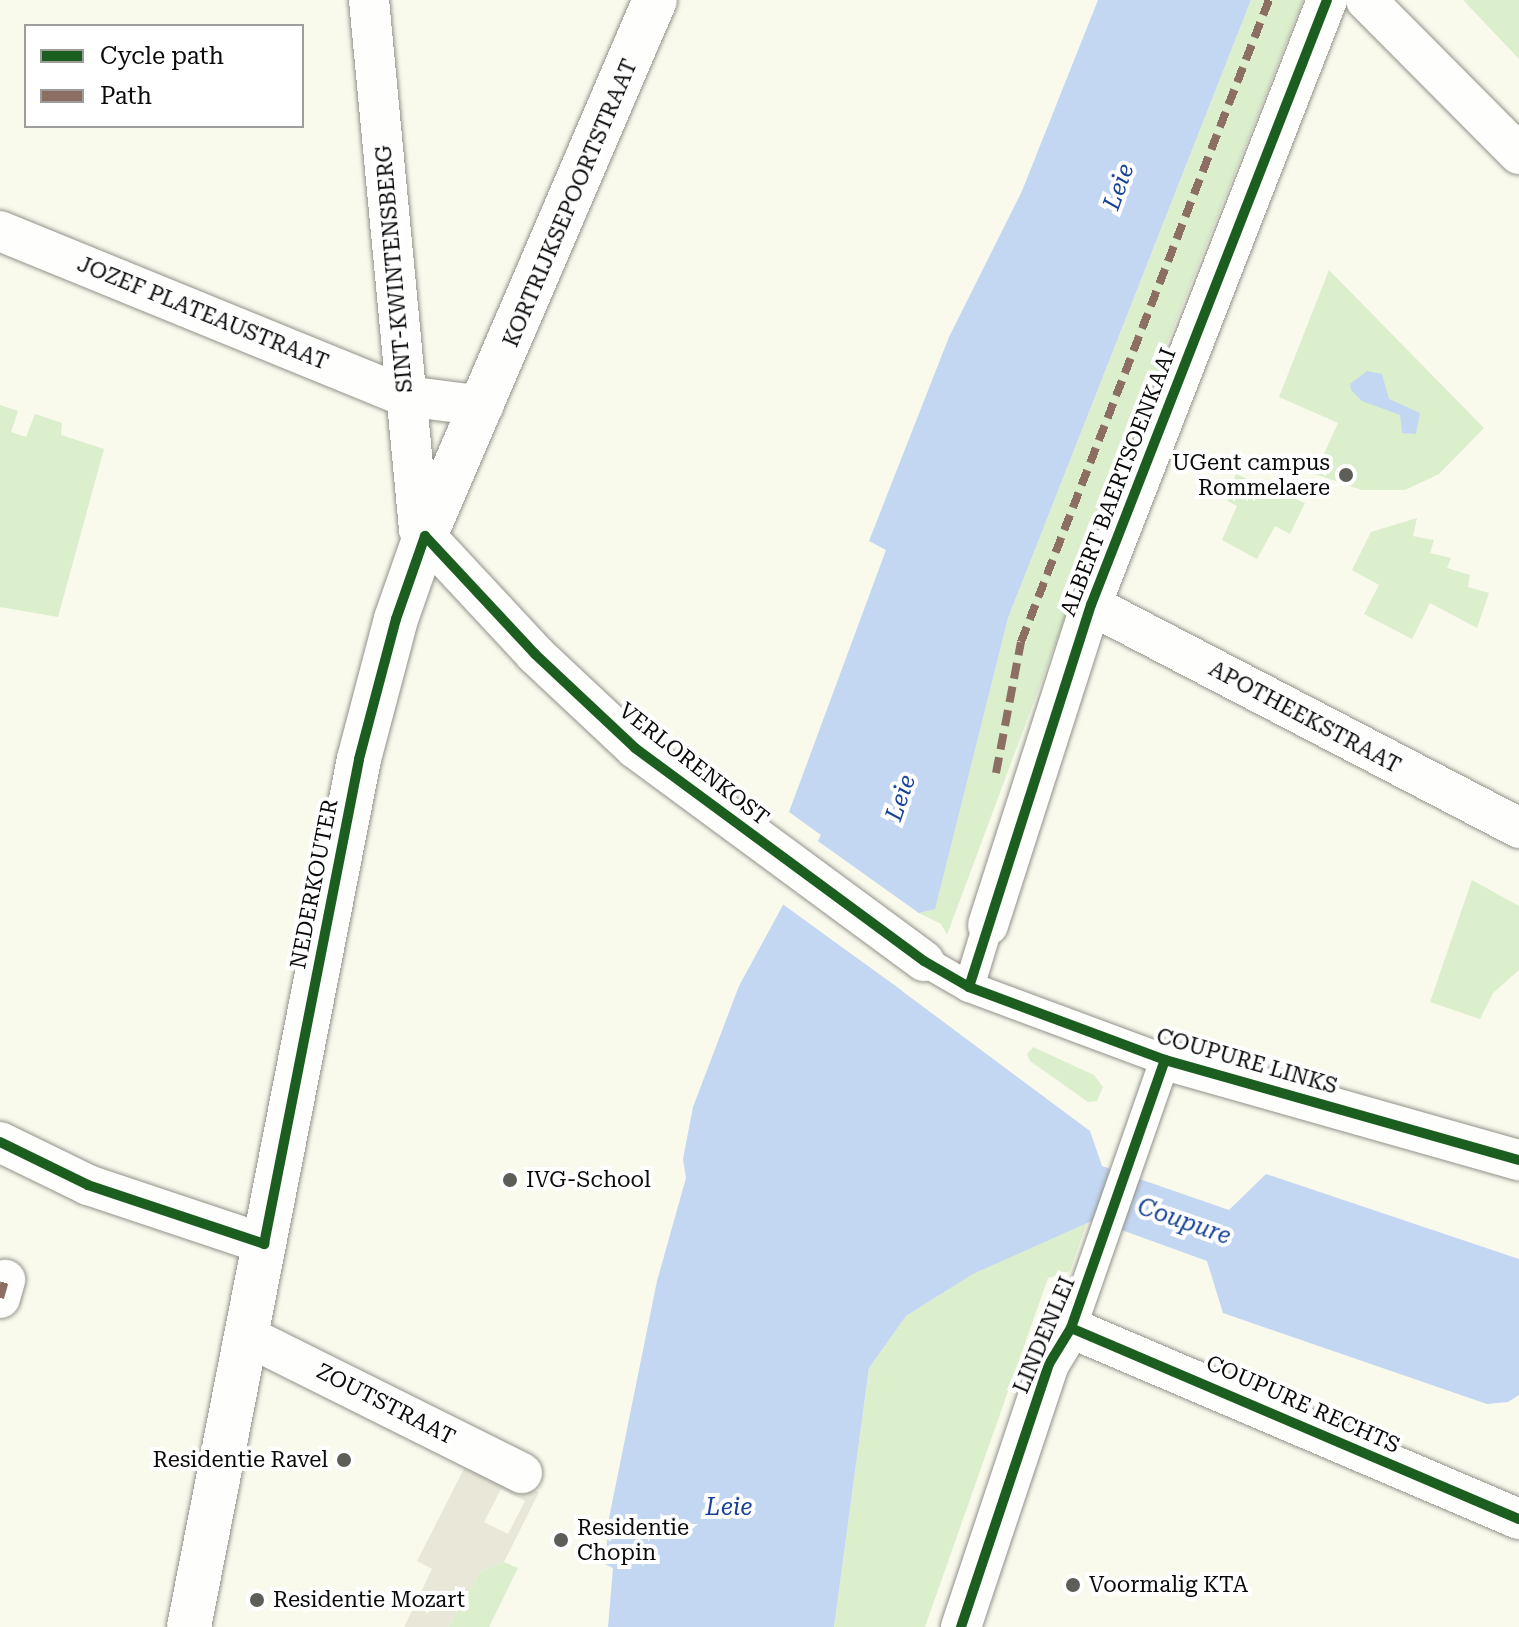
<!DOCTYPE html>
<html>
<head>
<meta charset="utf-8">
<style>
  body { margin:0 }
  #map { position:relative; width:1519px; height:1627px; overflow:hidden; background:#f9f9ec; font-family:"Roboto Serif",serif }
  div>[style] { position:absolute }
  [style*='--x'] { left:calc(var(--x)*1px); top:calc(var(--y)*1px); width:calc(var(--w)*1px); rotate:calc(var(--a)*1deg) }
  .green>* { inset:0; background:#dbefcd }
  .plaza>* { inset:0; background:#e9e8d8 }
  .water>* { inset:0; background:#c4d7f2 }
  .pier>* { inset:0; background:#f9f9ec }
  .roads { filter:drop-shadow(0 0 2px #92928c) drop-shadow(0 0 2px #92928c) }
  .pedestrian>* { height:30px; margin:-15px; padding:0 15px; transform-origin:15px; border-radius:15px; background:#fefefc }
  .minor>* { height:40px; margin:-20px; padding:0 20px; transform-origin:20px; border-radius:20px; background:#fefefc }
  .tertiary>* { height:44px; margin:-22px; padding:0 22px; transform-origin:22px; border-radius:22px; background:#fefefc }
  .quiet>* { height:8px; margin-top:-4px; transform-origin:0; background:repeating-linear-gradient(90deg,#8d6e63 0 16px,transparent 0 24px) }
  .cycleway>* { height:10px; margin:-5px; padding:0 5px; transform-origin:5px; border-radius:5px; background:#1b5e20 }
  .dots>* { width:22px; height:22px; translate:-50% -50%; box-sizing:border-box; border:4px solid #fff; border-radius:50% }
  span { translate:-50% -50%; white-space:nowrap; text-align:center; line-height:1.15; -webkit-text-stroke:8px #fff; paint-order:stroke }
  .street-label { font-size:22px; color:#0a0a0a }
  .poi-label { font-size:22px; color:#0a0a0a }
  .right { translate:-100% -50%; text-align:right }
  .left { translate:0 -50%; text-align:left }
  .water-label { font-size:24px; color:#184296; font-style:italic }
  .legend { position:absolute; left:24px; top:24px; width:280px; height:104px; box-sizing:border-box; background:#fff; border:2px solid #9d9d9d; margin:0; padding:10px 14px; list-style:none; font-size:24px; color:#0a0a0a }
  .legend li { display:flex; align-items:center; gap:16px; height:40px }
  .legend b { width:40px; border:2px solid #9d9d9d }
</style>
</head>
<body>
<div id="map">
  <div class="green">
    <div style="clip-path:polygon(1251px 0,1303px 0,1167px 344px,947px 935px,941px 924px,919px 913px,934px 909px,1008px 618px)"></div>
    <div style="clip-path:polygon(1463px 0,1519px 0,1519px 59px)"></div>
    <div style="clip-path:polygon(1329px 270px,1484px 428px,1439px 474px,1405px 490px,1362px 490px,1315px 474px,1338px 423px,1279px 397px)"></div>
    <div style="clip-path:polygon(0 405px,18px 411px,11px 432px,26px 437px,35px 414px,62px 423px,61px 435px,104px 449px,58px 617px,0 607px)"></div>
    <div style="clip-path:polygon(1236px 474px,1305px 503px,1290px 534px,1275px 526px,1257px 559px,1222px 540px,1237px 506px,1226px 500px)"></div>
    <div style="clip-path:polygon(1417px 518px,1413px 536px,1434px 540px,1430px 553px,1451px 558px,1447px 568px,1470px 575px,1468px 587px,1489px 593px,1477px 628px,1430px 603px,1412px 639px,1364px 614px,1379px 585px,1352px 570px,1371px 532px)"></div>
    <div style="clip-path:polygon(1472px 880px,1519px 906px,1519px 970px,1493px 993px,1480px 1019px,1430px 1002px)"></div>
    <div style="clip-path:polygon(1033px 1047px,1094px 1075px,1103px 1087px,1097px 1101px,1088px 1102px,1030px 1061px,1027px 1054px)"></div>
    <div style="clip-path:polygon(1087px 1222px,1070px 1271px,1048px 1278px,925px 1627px,834px 1627px,869px 1368px,906px 1316px,973px 1274px)"></div>
    <div style="clip-path:polygon(504px 1562px,518px 1568px,489px 1627px,448px 1627px,481px 1571px)"></div>
  </div>
  <div class="plaza">
    <div style="clip-path:polygon(evenodd,469px 1459px,539px 1492px,504px 1562px,481px 1571px,448px 1627px,404px 1627px,432px 1569px,417px 1561px,469px 1459px,501px 1489px,525px 1501px,508px 1534px,484px 1522px,501px 1489px)"></div>
  </div>
  <div class="water">
    <div style="clip-path:polygon(1098px 0,1251px 0,1008px 618px,935px 909px,919px 913px,902px 991px,1090px 1131px,1102px 1166px,1229px 1210px,1266px 1174px,1519px 1259px,1519px 1395px,1508px 1402px,1487px 1404px,1223px 1313px,1207px 1261px,1094px 1220px,973px 1274px,906px 1316px,869px 1368px,834px 1627px,608px 1627px,613px 1568px,605px 1564px,609px 1518px,657px 1281px,686px 1178px,683px 1159px,693px 1107px,739px 986px,821px 835px,789px 812px,886px 550px,869px 541px,949px 337px,1022px 191px)"></div>
    <div style="clip-path:polygon(1367px 371px,1382px 374px,1389px 399px,1420px 413px,1416px 434px,1402px 433px,1400px 415px,1362px 401px,1351px 390px,1350px 384px)"></div>
  </div>
  <div class="pier">
    <div style="clip-path:polygon(815px 839px,923px 916px,907px 989px,915px 1000px,781px 903px)"></div>
  </div>
  <div class="roads">
    <div class="pedestrian">
      <div style="--x:924;--y:961;--w:52;--a:30"></div>
      <div style="--x:969;--y:987;--w:209;--a:20.4"></div>
      <div style="--x:1165;--y:1060;--w:284;--a:109.3"></div>
      <div style="--x:969;--y:987;--w:65;--a:-73"></div>
    </div>
    <div class="minor">
      <div style="--x:369;--y:0;--w:531;--a:84.6"></div>
      <div style="--x:419;--y:529;--w:171;--a:47.1"></div>
      <div style="--x:535;--y:654;--w:137;--a:43.2"></div>
      <div style="--x:635;--y:748;--w:359;--a:36.4"></div>
      <div style="--x:1366;--y:0;--w:217;--a:45.2"></div>
      <div style="--x:0;--y:231;--w:437;--a:22.2"></div>
      <div style="--x:405;--y:396;--w:79;--a:7.3"></div>
      <div style="--x:1091;--y:605;--w:483;--a:27.5"></div>
      <div style="--x:988;--y:925;--w:336;--a:-72.2"></div>
      <div style="--x:1091;--y:605;--w:649;--a:-68.69"></div>
      <div style="--x:1165;--y:1060;--w:368;--a:15.8"></div>
      <div style="--x:0;--y:1142;--w:98;--a:26"></div>
      <div style="--x:88;--y:1185;--w:186;--a:18.5"></div>
      <div style="--x:0;--y:1298;--w:19;--a:-74"></div>
      <div style="--x:249;--y:1337;--w:305;--a:26.5"></div>
      <div style="--x:961;--y:1627;--w:277;--a:-71.5"></div>
      <div style="--x:1049;--y:1364;--w:42;--a:-58.6"></div>
      <div style="--x:1071;--y:1328;--w:487;--a:23.1"></div>
    </div>
    <div class="tertiary">
      <div style="--x:189;--y:1627;--w:884;--a:-78.92"></div>
      <div style="--x:359;--y:759;--w:145;--a:-75.2"></div>
      <div style="--x:396;--y:619;--w:88;--a:-70.7"></div>
      <div style="--x:425;--y:536;--w:583;--a:-66.78"></div>
    </div>
  </div>
  <div class="quiet">
    <div style="--x:996;--y:773;--w:133;--a:-79.2"></div>
    <div style="--x:1021;--y:642;--w:688;--a:-68.88"></div>
    <div style="--x:0;--y:1298;--w:19;--a:-74"></div>
  </div>
  <div class="cycleway">
    <div style="--x:425;--y:536;--w:161;--a:47"></div>
    <div style="--x:535;--y:654;--w:137;--a:43.2"></div>
    <div style="--x:635;--y:748;--w:359;--a:36.4"></div>
    <div style="--x:924;--y:961;--w:52;--a:30"></div>
    <div style="--x:969;--y:987;--w:209;--a:20.4"></div>
    <div style="--x:1165;--y:1060;--w:368;--a:15.8"></div>
    <div style="--x:969;--y:987;--w:401;--a:-72.3"></div>
    <div style="--x:1091;--y:605;--w:649;--a:-68.69"></div>
    <div style="--x:0;--y:1142;--w:98;--a:26"></div>
    <div style="--x:88;--y:1185;--w:186;--a:18.5"></div>
    <div style="--x:264;--y:1244;--w:494;--a:-78.9"></div>
    <div style="--x:359;--y:759;--w:145;--a:-75.2"></div>
    <div style="--x:396;--y:619;--w:88;--a:-70.7"></div>
    <div style="--x:1071;--y:1328;--w:487;--a:23.1"></div>
    <div style="--x:961;--y:1627;--w:277;--a:-71.5"></div>
    <div style="--x:1049;--y:1364;--w:42;--a:-58.6"></div>
    <div style="--x:1071;--y:1328;--w:284;--a:-70.7"></div>
  </div>
  <div class="dots">
    <div style="left:1346px;top:475px;background:#5e5e59"></div>
    <div style="left:510px;top:1180px;background:#5e5e59"></div>
    <div style="left:344px;top:1460px;background:#5e5e59"></div>
    <div style="left:561px;top:1540px;background:#5e5e59"></div>
    <div style="left:1073px;top:1585px;background:#5e5e59"></div>
    <div style="left:257px;top:1600px;background:#5e5e59"></div>
  </div>
  <div class="street-label">
    <span style="left:570px;top:203px;rotate:-67deg">KORTRIJKSEPOORTSTRAAT</span>
    <span style="left:394px;top:269px;rotate:-95deg">SINT-KWINTENSBERG</span>
    <span style="left:203px;top:313px;rotate:22deg">JOZEF PLATEAUSTRAAT</span>
    <span style="left:1118px;top:482px;rotate:-69deg">ALBERT BAERTSOENKAAI</span>
    <span style="left:1305px;top:717px;rotate:28deg">APOTHEEKSTRAAT</span>
    <span style="left:694px;top:764px;rotate:38deg">VERLORENKOST</span>
    <span style="left:314px;top:884px;rotate:-79deg">NEDERKOUTER</span>
    <span style="left:1247px;top:1061px;rotate:16deg">COUPURE LINKS</span>
    <span style="left:1044px;top:1335px;rotate:-67deg">LINDENLEI</span>
    <span style="left:386px;top:1404px;rotate:27deg">ZOUTSTRAAT</span>
    <span style="left:1303px;top:1404px;rotate:24deg">COUPURE RECHTS</span>
  </div>
  <div class="poi-label">
    <span class="right" style="left:1330px;top:475px">UGent campus<br>Rommelaere</span>
    <span class="left" style="left:526px;top:1180px">IVG-School</span>
    <span class="right" style="left:328px;top:1460px">Residentie Ravel</span>
    <span class="left" style="left:577px;top:1540px">Residentie<br>Chopin</span>
    <span class="left" style="left:1089px;top:1585px">Voormalig KTA</span>
    <span class="left" style="left:273px;top:1600px">Residentie Mozart</span>
  </div>
  <div class="water-label">
    <span style="left:1119px;top:187px;rotate:-70deg">Leie</span>
    <span style="left:901px;top:798px;rotate:-71deg">Leie</span>
    <span style="left:1184px;top:1222px;rotate:19deg">Coupure</span>
    <span style="left:729px;top:1508px">Leie</span>
  </div>
  <ul class="legend">
  <li><b style="height:10px;background:#1b5e20"></b>Cycle path</li>
  <li><b style="height:10px;background:#8d6e63"></b>Path</li>
  </ul>
</div>
</body>
</html>
